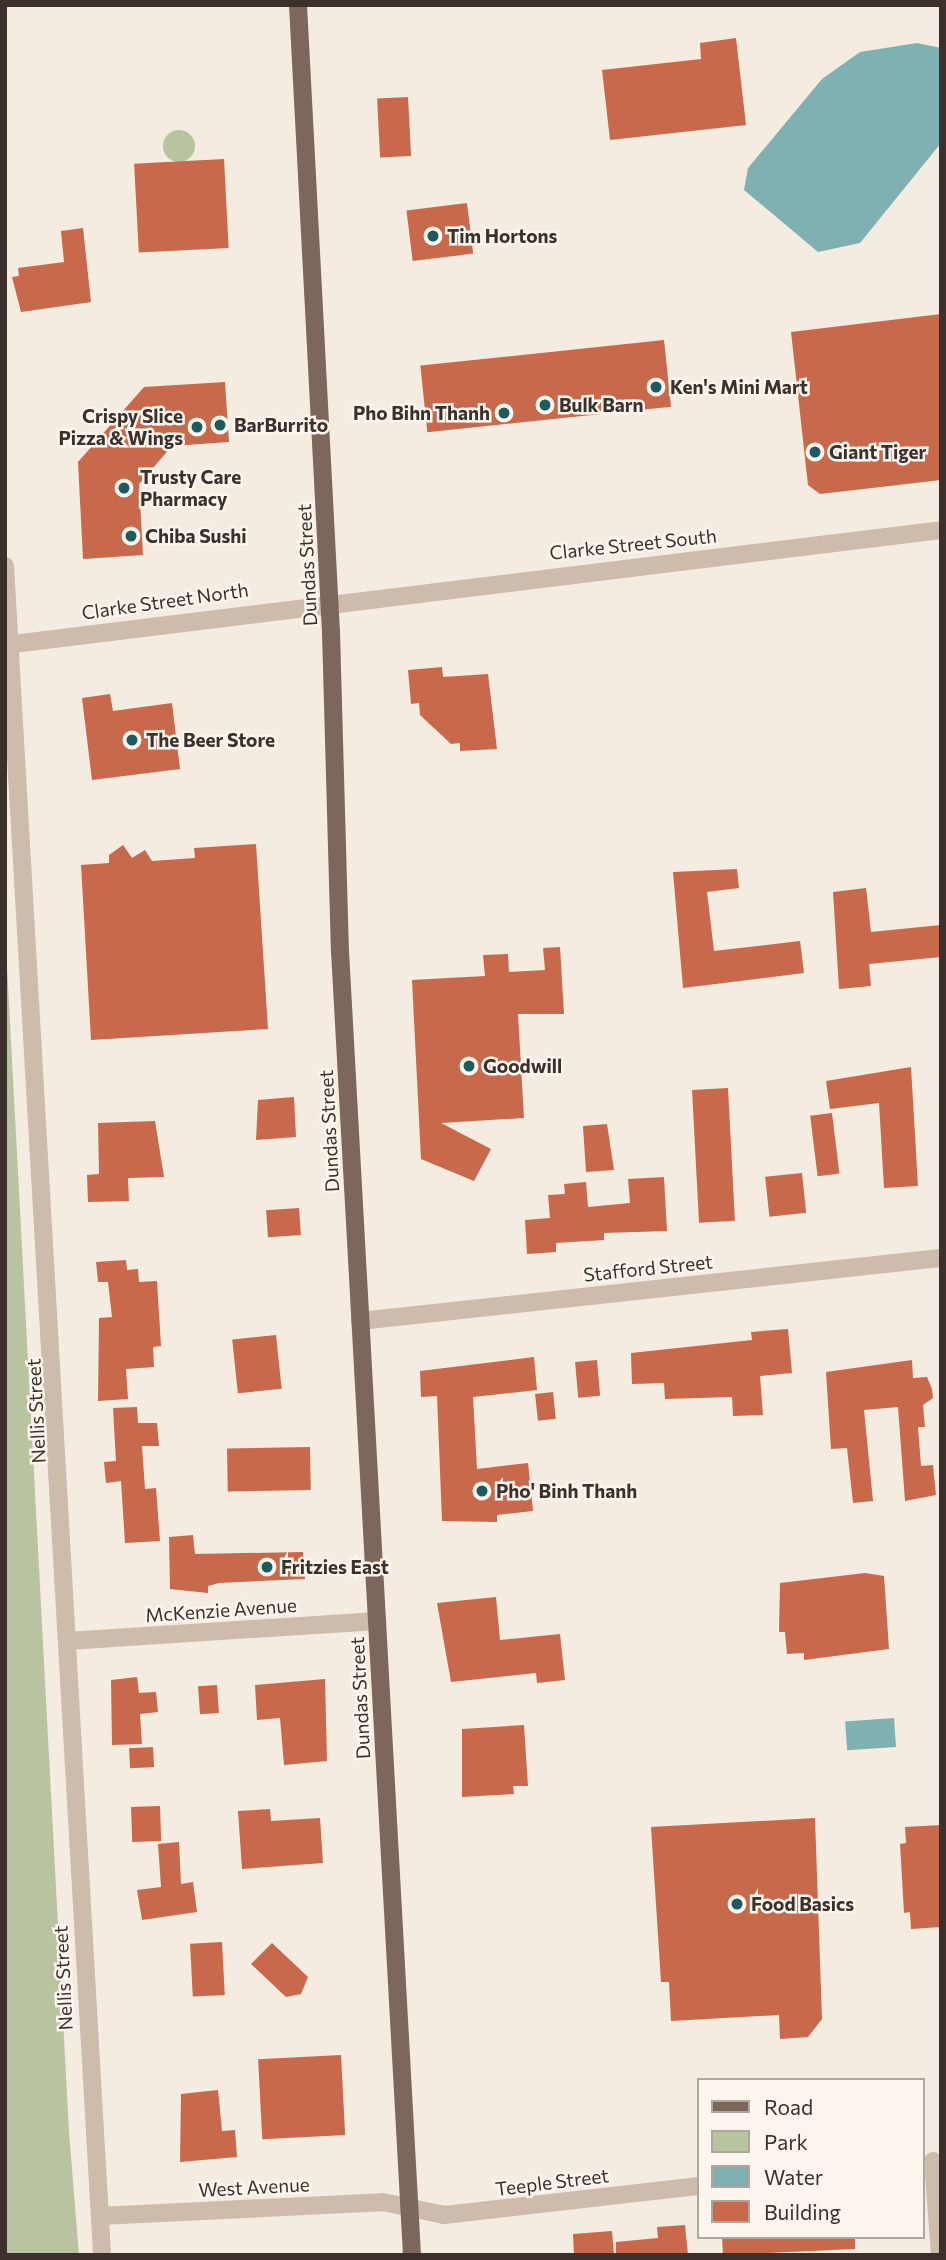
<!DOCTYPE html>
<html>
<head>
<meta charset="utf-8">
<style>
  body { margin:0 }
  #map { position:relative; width:946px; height:2260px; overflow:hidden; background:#f4ebe1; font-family:Commissioner,sans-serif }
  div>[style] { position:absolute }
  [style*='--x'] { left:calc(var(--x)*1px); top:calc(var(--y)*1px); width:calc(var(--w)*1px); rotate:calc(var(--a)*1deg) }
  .green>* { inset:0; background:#b8c4a0 }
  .round { border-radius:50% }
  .water>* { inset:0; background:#7fb0b2; transform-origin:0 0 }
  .building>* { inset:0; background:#c8694b; transform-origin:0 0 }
  .minor>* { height:18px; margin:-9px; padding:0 9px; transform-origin:9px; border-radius:9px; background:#cdbbac }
  .major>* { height:18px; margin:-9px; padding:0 9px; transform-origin:9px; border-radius:9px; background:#7d675c }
  .dots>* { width:19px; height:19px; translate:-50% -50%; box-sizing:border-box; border:4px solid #fbf5ee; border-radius:50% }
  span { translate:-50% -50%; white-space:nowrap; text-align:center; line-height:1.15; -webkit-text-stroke:5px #fbf5ee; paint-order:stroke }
  .poi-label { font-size:19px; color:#3b302b; font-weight:700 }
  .left { translate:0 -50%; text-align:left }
  .right { translate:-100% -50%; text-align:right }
  .street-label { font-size:19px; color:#3b302b }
  .frame { position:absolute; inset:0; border:7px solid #3b302b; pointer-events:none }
  .legend { position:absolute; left:697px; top:2078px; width:228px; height:161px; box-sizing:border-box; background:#fbf5ee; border:2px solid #aea6a0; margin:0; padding:9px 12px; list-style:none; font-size:21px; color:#3b302b }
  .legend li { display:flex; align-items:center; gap:14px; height:35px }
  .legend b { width:35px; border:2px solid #aea6a0 }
</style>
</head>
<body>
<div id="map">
  <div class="green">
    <div class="round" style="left:163px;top:130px;width:32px;height:32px"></div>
    <div style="clip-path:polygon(5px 928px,69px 2132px,79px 2255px,5px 2255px)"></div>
  </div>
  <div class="water">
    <div style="clip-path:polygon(917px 43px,941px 48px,941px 143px,860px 243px,818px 252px,744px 190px,748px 168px,822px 79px,860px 52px)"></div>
    <div style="left:894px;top:1718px;width:29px;height:49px;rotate:86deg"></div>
  </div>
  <div class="building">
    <div style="clip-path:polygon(736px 38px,746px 125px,610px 140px,602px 70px,701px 59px,700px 43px)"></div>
    <div style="left:408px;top:97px;width:59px;height:31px;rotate:87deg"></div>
    <div style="left:224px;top:159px;width:89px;height:90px;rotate:87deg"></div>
    <div style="left:467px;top:203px;width:51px;height:61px;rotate:83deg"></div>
    <div style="clip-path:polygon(83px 228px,91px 302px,21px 312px,12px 277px,19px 276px,18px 268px,64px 262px,61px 231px)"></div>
    <div style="clip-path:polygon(941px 314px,941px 480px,820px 494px,808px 485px,791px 332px)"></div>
    <div style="left:664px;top:340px;width:67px;height:245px;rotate:84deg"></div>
    <div style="clip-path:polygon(225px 382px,229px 442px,172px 446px,139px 484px,143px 555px,83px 559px,78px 462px,144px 387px)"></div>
    <div style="clip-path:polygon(442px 667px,443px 677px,488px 674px,497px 749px,460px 751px,460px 743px,451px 744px,420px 715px,419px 703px,411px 704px,408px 670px)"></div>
    <div style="clip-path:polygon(110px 694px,113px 711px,172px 703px,180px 769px,92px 780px,82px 698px)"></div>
    <div style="clip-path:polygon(256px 844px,268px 1029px,91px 1040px,81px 865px,109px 863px,109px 855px,123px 845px,132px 858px,145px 850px,152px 861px,195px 858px,194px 848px)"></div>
    <div style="clip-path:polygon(737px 869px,739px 888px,707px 892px,714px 951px,800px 941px,804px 973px,683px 988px,673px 872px)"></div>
    <div style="clip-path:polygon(866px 888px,871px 932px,941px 925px,941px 957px,869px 964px,871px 986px,839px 989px,833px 892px)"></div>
    <div style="clip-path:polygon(560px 947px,564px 1014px,518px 1014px,524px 1118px,441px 1123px,491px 1149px,474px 1181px,421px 1159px,412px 980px,485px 976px,483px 955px,508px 954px,509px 972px,545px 970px,543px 948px)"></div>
    <div style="clip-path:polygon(911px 1067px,918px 1186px,884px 1188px,879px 1103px,830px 1109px,826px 1081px)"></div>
    <div style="left:728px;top:1088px;width:133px;height:36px;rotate:87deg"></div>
    <div style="clip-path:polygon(294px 1097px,296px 1137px,256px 1140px,258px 1100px)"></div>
    <div style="left:832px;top:1113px;width:61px;height:22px;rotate:83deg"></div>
    <div style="clip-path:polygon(155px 1121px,164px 1177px,128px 1178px,129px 1201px,88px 1202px,87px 1175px,99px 1174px,98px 1123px)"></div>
    <div style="clip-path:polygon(607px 1124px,614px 1170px,586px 1172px,583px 1126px)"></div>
    <div style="left:802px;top:1173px;width:40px;height:37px;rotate:84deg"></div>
    <div style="clip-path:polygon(664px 1177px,667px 1231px,604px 1233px,604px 1240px,556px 1243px,556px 1252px,527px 1254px,525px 1220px,550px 1218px,548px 1195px,565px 1194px,564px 1184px,586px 1182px,588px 1207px,630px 1203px,628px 1179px)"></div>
    <div style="left:299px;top:1208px;width:27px;height:33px;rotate:86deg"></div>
    <div style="clip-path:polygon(126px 1260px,127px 1270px,138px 1269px,139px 1282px,157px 1281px,161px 1346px,153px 1347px,154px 1367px,126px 1369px,128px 1399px,98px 1401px,99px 1318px,112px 1317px,108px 1282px,98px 1282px,96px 1262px)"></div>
    <div style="clip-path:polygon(788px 1329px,792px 1373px,760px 1376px,763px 1415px,733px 1416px,732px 1397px,665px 1399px,664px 1383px,632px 1384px,631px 1353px,752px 1340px,751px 1332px)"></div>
    <div style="left:276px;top:1335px;width:54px;height:44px;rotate:84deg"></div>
    <div style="clip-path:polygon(534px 1357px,537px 1390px,473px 1397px,477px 1469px,528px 1463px,533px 1511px,497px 1515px,497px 1522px,442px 1521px,437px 1396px,421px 1397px,420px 1371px)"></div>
    <div style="left:597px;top:1360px;width:36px;height:22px;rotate:85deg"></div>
    <div style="clip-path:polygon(912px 1360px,913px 1378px,927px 1377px,932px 1389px,933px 1398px,923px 1405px,925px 1427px,918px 1427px,921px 1466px,933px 1465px,936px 1495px,905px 1501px,898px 1407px,864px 1410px,873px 1501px,853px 1503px,847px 1448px,831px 1449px,826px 1372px)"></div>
    <div style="left:553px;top:1392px;width:27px;height:18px;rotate:84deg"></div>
    <div style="clip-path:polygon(137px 1407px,138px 1423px,157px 1423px,159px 1446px,142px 1446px,145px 1489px,156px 1488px,160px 1541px,125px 1543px,121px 1481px,106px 1483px,104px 1462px,116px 1461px,113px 1408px)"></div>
    <div style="left:310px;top:1447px;width:43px;height:83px;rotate:89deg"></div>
    <div style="clip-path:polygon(193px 1535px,195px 1554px,303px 1552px,305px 1579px,219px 1583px,208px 1586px,208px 1593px,170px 1589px,169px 1537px)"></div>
    <div style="clip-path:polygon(865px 1573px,884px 1576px,889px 1649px,804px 1660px,804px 1653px,787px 1654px,785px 1632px,779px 1632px,780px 1583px)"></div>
    <div style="clip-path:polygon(496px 1597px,500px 1640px,560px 1634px,565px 1680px,537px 1683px,536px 1673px,451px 1682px,437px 1603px)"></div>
    <div style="clip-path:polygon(137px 1677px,139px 1693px,156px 1692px,158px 1712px,140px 1714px,142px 1744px,112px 1745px,111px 1680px)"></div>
    <div style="clip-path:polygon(325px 1679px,327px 1761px,284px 1765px,280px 1718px,257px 1720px,255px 1685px)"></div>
    <div style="left:217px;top:1685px;width:28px;height:19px;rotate:86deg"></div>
    <div style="clip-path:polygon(524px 1725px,528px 1786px,513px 1786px,514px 1794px,462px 1797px,462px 1729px)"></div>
    <div style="left:153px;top:1747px;width:20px;height:24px;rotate:87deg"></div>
    <div style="left:160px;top:1806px;width:35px;height:29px;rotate:88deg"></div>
    <div style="clip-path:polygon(270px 1809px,271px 1821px,320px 1818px,323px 1863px,242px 1869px,238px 1811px)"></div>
    <div style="clip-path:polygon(815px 1818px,822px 2019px,808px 2037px,780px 2039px,779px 2015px,671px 2021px,669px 1982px,661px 1982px,651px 1827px)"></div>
    <div style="clip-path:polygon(941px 1825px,941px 1927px,911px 1929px,910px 1912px,904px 1913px,900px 1844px,906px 1843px,905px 1827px)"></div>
    <div style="clip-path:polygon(179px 1842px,181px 1884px,193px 1882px,197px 1912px,142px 1920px,137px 1890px,161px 1887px,158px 1844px)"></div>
    <div style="left:222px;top:1942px;width:53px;height:32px;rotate:87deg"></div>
    <div style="clip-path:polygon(272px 1943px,308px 1977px,301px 1994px,286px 1997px,251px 1964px)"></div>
    <div style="left:341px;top:2055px;width:80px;height:83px;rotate:87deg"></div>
    <div style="clip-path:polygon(218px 2090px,222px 2131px,235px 2130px,237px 2157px,180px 2162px,181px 2094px)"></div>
    <div style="clip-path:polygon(685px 2225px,688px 2255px,616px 2255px,616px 2242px,658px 2238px,657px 2227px)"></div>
    <div style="clip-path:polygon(612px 2231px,614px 2255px,574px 2255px,573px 2234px)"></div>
    <div style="clip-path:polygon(722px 2237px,855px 2237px,855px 2249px,723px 2255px)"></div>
  </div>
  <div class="minor">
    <div style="--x:5;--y:566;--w:1692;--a:86.71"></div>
    <div style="--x:5;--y:645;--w:943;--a:-7"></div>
    <div style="--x:360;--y:1321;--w:584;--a:-6.19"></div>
    <div style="--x:67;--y:1641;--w:311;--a:-3.7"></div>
    <div style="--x:933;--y:2161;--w:94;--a:85.7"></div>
    <div style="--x:100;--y:2216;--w:283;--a:-2.8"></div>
    <div style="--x:383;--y:2202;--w:62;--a:12"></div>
    <div style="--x:444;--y:2215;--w:257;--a:-6.5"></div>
  </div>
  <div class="major">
    <div style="--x:298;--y:5;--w:628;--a:86.99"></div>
    <div style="--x:331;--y:632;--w:319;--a:88.4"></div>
    <div style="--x:340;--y:951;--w:1306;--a:86.84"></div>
  </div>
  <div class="dots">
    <div style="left:433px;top:236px;background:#1f5a5e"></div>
    <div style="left:656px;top:387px;background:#1f5a5e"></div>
    <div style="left:545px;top:405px;background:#1f5a5e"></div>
    <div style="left:504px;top:413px;background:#1f5a5e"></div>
    <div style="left:220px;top:425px;background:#1f5a5e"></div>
    <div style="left:197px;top:427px;background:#1f5a5e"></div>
    <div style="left:815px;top:452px;background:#1f5a5e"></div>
    <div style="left:124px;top:488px;background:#1f5a5e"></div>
    <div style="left:131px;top:536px;background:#1f5a5e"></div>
    <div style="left:132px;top:740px;background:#1f5a5e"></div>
    <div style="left:469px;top:1066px;background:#1f5a5e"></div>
    <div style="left:482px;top:1491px;background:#1f5a5e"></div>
    <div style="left:267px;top:1567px;background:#1f5a5e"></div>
    <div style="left:737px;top:1904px;background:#1f5a5e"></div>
  </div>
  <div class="poi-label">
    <span class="left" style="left:447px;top:236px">Tim Hortons</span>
    <span class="left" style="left:670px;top:387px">Ken's Mini Mart</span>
    <span class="left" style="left:559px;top:405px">Bulk Barn</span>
    <span class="right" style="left:490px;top:413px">Pho Bihn Thanh</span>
    <span class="right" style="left:183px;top:427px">Crispy Slice<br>Pizza &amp; Wings</span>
    <span class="left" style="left:234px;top:425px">BarBurrito</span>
    <span class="left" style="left:829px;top:452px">Giant Tiger</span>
    <span class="left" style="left:140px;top:488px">Trusty Care<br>Pharmacy</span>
    <span class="left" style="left:145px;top:536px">Chiba Sushi</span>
    <span class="left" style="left:146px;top:740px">The Beer Store</span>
    <span class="left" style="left:483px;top:1066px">Goodwill</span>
    <span class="left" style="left:496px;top:1491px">Pho' Binh Thanh</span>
    <span class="left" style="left:281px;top:1567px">Fritzies East</span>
    <span class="left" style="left:751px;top:1904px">Food Basics</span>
  </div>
  <div class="street-label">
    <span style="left:633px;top:544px;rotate:-6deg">Clarke Street South</span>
    <span style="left:307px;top:565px;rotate:-93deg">Dundas Street</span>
    <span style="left:165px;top:601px;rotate:-8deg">Clarke Street North</span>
    <span style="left:329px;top:1131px;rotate:-93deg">Dundas Street</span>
    <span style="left:648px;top:1268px;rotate:-6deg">Stafford Street</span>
    <span style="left:36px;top:1411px;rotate:-93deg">Nellis Street</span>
    <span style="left:221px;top:1610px;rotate:-4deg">McKenzie Avenue</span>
    <span style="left:360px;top:1698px;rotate:-93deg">Dundas Street</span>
    <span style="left:63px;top:1978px;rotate:-93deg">Nellis Street</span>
    <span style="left:552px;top:2182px;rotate:-7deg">Teeple Street</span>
    <span style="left:254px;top:2187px;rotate:-3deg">West Avenue</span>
  </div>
  <div class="frame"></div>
  <ul class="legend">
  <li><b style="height:9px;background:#7d675c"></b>Road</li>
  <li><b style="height:19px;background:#b8c4a0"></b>Park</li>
  <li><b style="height:19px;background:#7fb0b2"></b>Water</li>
  <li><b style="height:19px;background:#c8694b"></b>Building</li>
  </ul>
</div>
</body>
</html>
